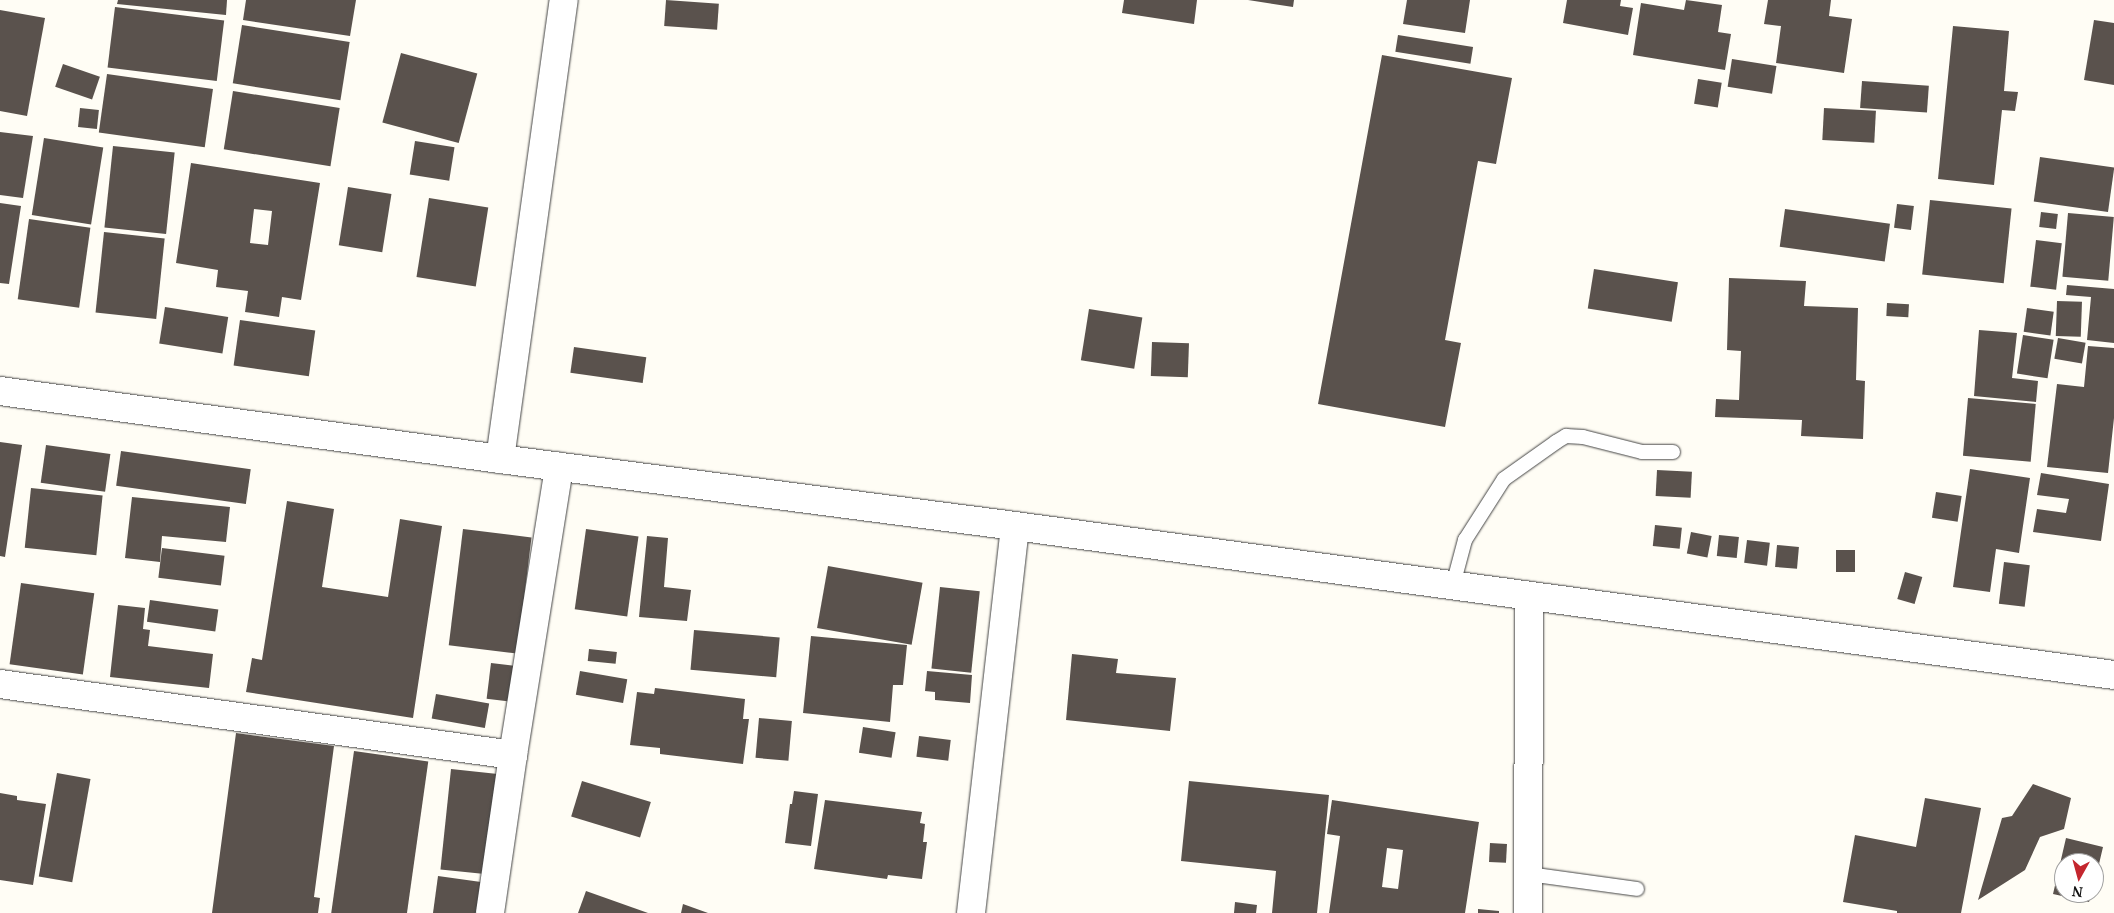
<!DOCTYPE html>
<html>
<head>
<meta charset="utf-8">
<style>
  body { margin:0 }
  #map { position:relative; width:2114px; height:913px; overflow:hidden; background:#fffdf5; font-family:"PT Serif",serif }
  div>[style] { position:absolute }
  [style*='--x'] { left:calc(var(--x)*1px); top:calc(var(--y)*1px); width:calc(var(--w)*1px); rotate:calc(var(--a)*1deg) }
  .building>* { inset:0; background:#5a524d; transform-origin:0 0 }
  .roads { filter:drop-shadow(0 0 1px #444) drop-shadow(0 0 1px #444) }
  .service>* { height:14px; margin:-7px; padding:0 7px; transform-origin:7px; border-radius:7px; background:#fff }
  .minor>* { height:28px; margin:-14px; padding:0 14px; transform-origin:14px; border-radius:14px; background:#fff }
  .tertiary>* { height:28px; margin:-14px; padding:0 14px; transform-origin:14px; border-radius:14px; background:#fff }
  span { translate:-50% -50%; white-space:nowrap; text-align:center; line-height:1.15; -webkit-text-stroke:5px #fff; paint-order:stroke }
  .north { position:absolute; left:2054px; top:853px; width:50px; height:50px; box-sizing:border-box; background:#fff; border:1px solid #a0a0a0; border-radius:50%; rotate:187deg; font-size:14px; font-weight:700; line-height:20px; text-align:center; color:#111 }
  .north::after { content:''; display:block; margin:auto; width:18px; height:22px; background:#c4262e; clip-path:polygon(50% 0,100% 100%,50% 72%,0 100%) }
</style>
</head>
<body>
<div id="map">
  <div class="building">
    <div style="clip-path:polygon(118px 0,227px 0,226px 15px,117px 4px)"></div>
    <div style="clip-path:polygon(246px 0,356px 0,350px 36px,243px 20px)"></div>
    <div style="left:666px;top:0;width:53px;height:26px;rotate:4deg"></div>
    <div style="clip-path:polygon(1124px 0,1197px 0,1194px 24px,1122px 13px)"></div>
    <div style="clip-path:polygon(1248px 0,1294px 0,1293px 7px)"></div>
    <div style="clip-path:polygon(1407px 0,1470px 0,1465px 33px,1403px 24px)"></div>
    <div style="clip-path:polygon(1567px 0,1621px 0,1620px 6px,1633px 8px,1628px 35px,1563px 23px)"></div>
    <div style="clip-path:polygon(1686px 0,1722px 5px,1718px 32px,1731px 34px,1725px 70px,1633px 55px,1641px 3px,1684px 10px)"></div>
    <div style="clip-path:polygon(1768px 0,1831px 0,1829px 16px,1852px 19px,1844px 73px,1776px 63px,1781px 26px,1764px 24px)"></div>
    <div style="left:115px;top:7px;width:110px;height:61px;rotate:7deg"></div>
    <div style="clip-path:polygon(0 10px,45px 18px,27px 116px,0 111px)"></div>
    <div style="clip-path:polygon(2094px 20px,2114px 23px,2114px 85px,2084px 80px)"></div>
    <div style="left:242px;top:25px;width:109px;height:59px;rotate:9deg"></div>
    <div style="clip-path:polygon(1953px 26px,2009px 31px,2004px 91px,2018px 92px,2015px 111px,2002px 110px,1994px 185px,1938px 179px)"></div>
    <div style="left:1398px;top:35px;width:76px;height:17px;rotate:9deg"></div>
    <div style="left:401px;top:53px;width:79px;height:72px;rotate:15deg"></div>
    <div style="clip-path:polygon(1382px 55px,1512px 78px,1496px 164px,1478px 161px,1445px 340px,1461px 343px,1445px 427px,1318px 404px)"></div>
    <div style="left:1732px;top:59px;width:45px;height:28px;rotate:9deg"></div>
    <div style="left:63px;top:64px;width:39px;height:24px;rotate:19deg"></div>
    <div style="left:107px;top:74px;width:107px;height:59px;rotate:8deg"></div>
    <div style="left:1698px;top:79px;width:24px;height:25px;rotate:9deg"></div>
    <div style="left:1862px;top:81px;width:67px;height:27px;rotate:4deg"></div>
    <div style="left:233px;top:91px;width:108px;height:59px;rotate:9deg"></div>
    <div style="left:80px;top:108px;width:19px;height:19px;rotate:6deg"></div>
    <div style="left:1824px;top:108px;width:52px;height:32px;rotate:3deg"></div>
    <div style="clip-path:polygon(0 132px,33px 136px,23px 198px,0 195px)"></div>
    <div style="left:44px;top:138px;width:60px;height:78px;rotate:9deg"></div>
    <div style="left:415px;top:141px;width:40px;height:34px;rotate:9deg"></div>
    <div style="left:113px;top:146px;width:62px;height:82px;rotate:6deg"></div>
    <div style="left:2040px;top:157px;width:75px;height:45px;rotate:8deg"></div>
    <div style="clip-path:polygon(evenodd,191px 163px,320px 183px,301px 300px,282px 297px,279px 317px,245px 312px,248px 291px,216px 287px,218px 270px,176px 263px,191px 163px,254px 209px,272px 211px,268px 245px,250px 243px,254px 209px)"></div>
    <div style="left:348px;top:187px;width:44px;height:59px;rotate:9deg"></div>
    <div style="left:429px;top:198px;width:60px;height:80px;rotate:9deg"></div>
    <div style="left:1930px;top:200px;width:82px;height:75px;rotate:6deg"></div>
    <div style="clip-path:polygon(0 203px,21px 206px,9px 284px,0 283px)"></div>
    <div style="left:1897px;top:204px;width:17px;height:24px;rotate:7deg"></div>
    <div style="left:1785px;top:209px;width:106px;height:38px;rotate:8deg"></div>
    <div style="left:2041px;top:212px;width:17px;height:15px;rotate:7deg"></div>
    <div style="left:2068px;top:213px;width:46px;height:64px;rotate:5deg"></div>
    <div style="left:29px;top:219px;width:62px;height:81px;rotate:8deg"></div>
    <div style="left:104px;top:232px;width:61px;height:81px;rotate:6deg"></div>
    <div style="left:2036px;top:240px;width:26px;height:47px;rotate:7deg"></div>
    <div style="left:1594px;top:269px;width:85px;height:40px;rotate:9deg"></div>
    <div style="clip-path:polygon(1729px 278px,1806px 281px,1804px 306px,1858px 308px,1856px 380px,1865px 381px,1863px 439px,1801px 436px,1802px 420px,1715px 417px,1716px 399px,1739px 400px,1741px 351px,1727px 350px)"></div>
    <div style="clip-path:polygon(2067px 285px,2114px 289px,2114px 343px,2087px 340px,2091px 297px,2066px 295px)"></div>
    <div style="left:2057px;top:301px;width:25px;height:35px;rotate:2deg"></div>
    <div style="left:1887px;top:303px;width:22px;height:13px;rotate:3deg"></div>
    <div style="left:165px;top:307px;width:64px;height:37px;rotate:9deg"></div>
    <div style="left:2027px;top:308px;width:27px;height:24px;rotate:8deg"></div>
    <div style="left:1089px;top:309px;width:54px;height:52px;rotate:9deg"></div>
    <div style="left:240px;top:320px;width:76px;height:46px;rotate:8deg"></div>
    <div style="clip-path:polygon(1979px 330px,2017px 333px,2012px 378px,2038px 381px,2036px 402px,1974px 396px)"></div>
    <div style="left:2023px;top:335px;width:31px;height:39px;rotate:9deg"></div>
    <div style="left:2058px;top:338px;width:28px;height:21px;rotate:10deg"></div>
    <div style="left:1152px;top:342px;width:37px;height:34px;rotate:2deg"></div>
    <div style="clip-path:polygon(2088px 346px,2114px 348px,2114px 418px,2108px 473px,2047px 467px,2057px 384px,2084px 387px)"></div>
    <div style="left:574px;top:347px;width:73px;height:26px;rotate:8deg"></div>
    <div style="left:1968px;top:398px;width:68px;height:58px;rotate:5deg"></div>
    <div style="clip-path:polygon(0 442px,22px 445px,5px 557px,0 556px)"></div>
    <div style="left:46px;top:445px;width:65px;height:38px;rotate:8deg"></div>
    <div style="left:121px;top:451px;width:131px;height:35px;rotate:8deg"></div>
    <div style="clip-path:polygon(1970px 469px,2030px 478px,2019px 553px,1996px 549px,1990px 592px,1953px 587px)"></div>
    <div style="left:1657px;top:470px;width:35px;height:26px;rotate:3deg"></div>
    <div style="clip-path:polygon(2041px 473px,2109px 484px,2101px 541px,2033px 532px,2037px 509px,2066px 513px,2069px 499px,2037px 495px)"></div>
    <div style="left:31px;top:488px;width:72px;height:60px;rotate:6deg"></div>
    <div style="left:1936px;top:492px;width:26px;height:26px;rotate:9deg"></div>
    <div style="clip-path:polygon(132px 497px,230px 507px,226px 542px,162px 536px,160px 562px,125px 558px)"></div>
    <div style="clip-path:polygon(287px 501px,334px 509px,322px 587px,388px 597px,400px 519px,442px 526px,413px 718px,246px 692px,252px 658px,262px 660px)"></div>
    <div style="left:1655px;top:525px;width:27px;height:21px;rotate:6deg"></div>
    <div style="left:463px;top:529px;width:69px;height:117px;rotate:7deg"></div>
    <div style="left:586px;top:529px;width:53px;height:81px;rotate:8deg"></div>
    <div style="left:1691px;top:532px;width:21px;height:22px;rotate:11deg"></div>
    <div style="left:1719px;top:535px;width:20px;height:21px;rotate:6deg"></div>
    <div style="clip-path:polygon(647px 536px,668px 538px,664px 587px,691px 590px,687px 621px,639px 617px)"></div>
    <div style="left:1747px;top:540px;width:23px;height:23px;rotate:7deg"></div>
    <div style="left:1777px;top:545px;width:22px;height:22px;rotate:5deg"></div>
    <div style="left:162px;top:548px;width:63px;height:30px;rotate:7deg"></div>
    <div style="left:1836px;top:550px;width:19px;height:22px"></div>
    <div style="left:2004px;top:562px;width:26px;height:42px;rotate:7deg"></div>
    <div style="left:828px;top:566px;width:96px;height:63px;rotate:10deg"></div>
    <div style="left:1905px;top:572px;width:18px;height:28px;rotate:16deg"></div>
    <div style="left:21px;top:583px;width:74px;height:82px;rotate:8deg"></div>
    <div style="left:940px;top:587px;width:40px;height:82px;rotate:6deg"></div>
    <div style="left:150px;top:600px;width:69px;height:22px;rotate:8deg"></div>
    <div style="clip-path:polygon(118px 605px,145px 608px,143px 629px,150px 630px,148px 646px,213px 654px,209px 688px,110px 677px)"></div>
    <div style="left:694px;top:630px;width:86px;height:40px;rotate:5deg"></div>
    <div style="clip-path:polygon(811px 636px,907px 645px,903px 685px,893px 685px,890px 722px,803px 713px)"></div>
    <div style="left:589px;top:649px;width:28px;height:12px;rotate:6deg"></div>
    <div style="clip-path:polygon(1072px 654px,1118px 659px,1116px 673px,1176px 678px,1170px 731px,1066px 720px)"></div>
    <div style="left:491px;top:663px;width:23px;height:36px;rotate:7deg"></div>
    <div style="left:580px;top:671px;width:48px;height:24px;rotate:10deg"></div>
    <div style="clip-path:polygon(927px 671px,972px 675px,970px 703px,935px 700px,935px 692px,925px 691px)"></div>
    <div style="clip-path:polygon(655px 688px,745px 699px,743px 719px,749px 719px,743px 764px,660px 754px,660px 748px,630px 745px,637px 692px,654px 694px)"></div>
    <div style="left:436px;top:694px;width:54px;height:25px;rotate:10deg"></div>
    <div style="left:759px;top:718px;width:33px;height:40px;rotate:5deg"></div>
    <div style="left:863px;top:727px;width:33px;height:26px;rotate:9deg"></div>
    <div style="clip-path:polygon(236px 733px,334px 746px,314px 897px,320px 898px,318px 913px,212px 913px)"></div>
    <div style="left:919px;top:736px;width:32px;height:21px;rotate:7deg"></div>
    <div style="left:354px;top:751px;width:75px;height:164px;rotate:8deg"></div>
    <div style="left:451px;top:769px;width:47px;height:101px;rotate:6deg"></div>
    <div style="left:57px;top:773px;width:34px;height:105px;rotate:10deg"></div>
    <div style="left:582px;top:781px;width:72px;height:37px;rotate:17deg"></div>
    <div style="clip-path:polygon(1189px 781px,1329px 795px,1317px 913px,1272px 913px,1276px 871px,1181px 861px)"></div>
    <div style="clip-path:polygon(2033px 784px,2071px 798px,2064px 829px,2040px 837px,2025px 870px,1978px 900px,2002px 818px,2012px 816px)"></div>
    <div style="clip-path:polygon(794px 791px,818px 794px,811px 846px,785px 843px,790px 804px,792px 804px)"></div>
    <div style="clip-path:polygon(0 793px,17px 796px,17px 800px,46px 804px,33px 885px,0 880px)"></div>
    <div style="clip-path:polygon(1925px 798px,1981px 808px,1961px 913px,1897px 913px,1897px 911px,1843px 902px,1855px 835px,1916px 847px)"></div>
    <div style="clip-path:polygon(825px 800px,922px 812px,920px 823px,925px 824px,923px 842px,927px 842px,922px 879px,888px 875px,887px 879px,814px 869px)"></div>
    <div style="clip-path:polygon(evenodd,1332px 800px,1479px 822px,1465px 913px,1329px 913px,1340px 836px,1327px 834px,1332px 800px,1387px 848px,1403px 850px,1398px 889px,1382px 887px,1387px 848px)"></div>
    <div style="clip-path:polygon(2066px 838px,2103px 847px,2095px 881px,2094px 863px,2064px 863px,2064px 893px,2092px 893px,2089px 902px,2053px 894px)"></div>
    <div style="left:1490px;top:843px;width:17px;height:19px;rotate:3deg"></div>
    <div style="clip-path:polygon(438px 876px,481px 882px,477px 913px,433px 913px)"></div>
    <div style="clip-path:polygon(586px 891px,648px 913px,578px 913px)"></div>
    <div style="clip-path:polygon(1235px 902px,1257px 905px,1256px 913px,1234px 913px)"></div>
    <div style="clip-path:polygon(683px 904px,708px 913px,681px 913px)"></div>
    <div style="clip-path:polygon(1478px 909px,1499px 911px,1499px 913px,1478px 913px)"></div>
  </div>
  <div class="roads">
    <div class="service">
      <div style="--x:1453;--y:585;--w:47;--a:-75.1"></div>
      <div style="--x:1465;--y:540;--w:72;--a:-57.4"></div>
      <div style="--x:1504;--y:479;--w:64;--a:-35.4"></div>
      <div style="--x:1556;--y:442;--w:12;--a:-31"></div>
      <div style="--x:1566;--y:436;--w:17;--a:3"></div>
      <div style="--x:1583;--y:437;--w:61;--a:14.3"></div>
      <div style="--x:1642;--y:452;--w:31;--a:0"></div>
      <div style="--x:1528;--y:874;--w:110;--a:7.8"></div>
    </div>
    <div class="minor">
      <div style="--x:500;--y:459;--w:463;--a:-82.1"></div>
      <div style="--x:0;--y:684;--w:518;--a:7.88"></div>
      <div style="--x:490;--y:913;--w:160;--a:-81.7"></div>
      <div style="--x:513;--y:755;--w:292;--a:-80.9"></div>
      <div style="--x:971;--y:913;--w:389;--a:-83.5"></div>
      <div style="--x:1528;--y:913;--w:317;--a:-89.8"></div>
    </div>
    <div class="tertiary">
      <div style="--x:0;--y:391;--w:505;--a:7.74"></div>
      <div style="--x:500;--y:459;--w:519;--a:7.41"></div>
      <div style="--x:1015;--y:526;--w:1109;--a:7.72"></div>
    </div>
  </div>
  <div class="north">N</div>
</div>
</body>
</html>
